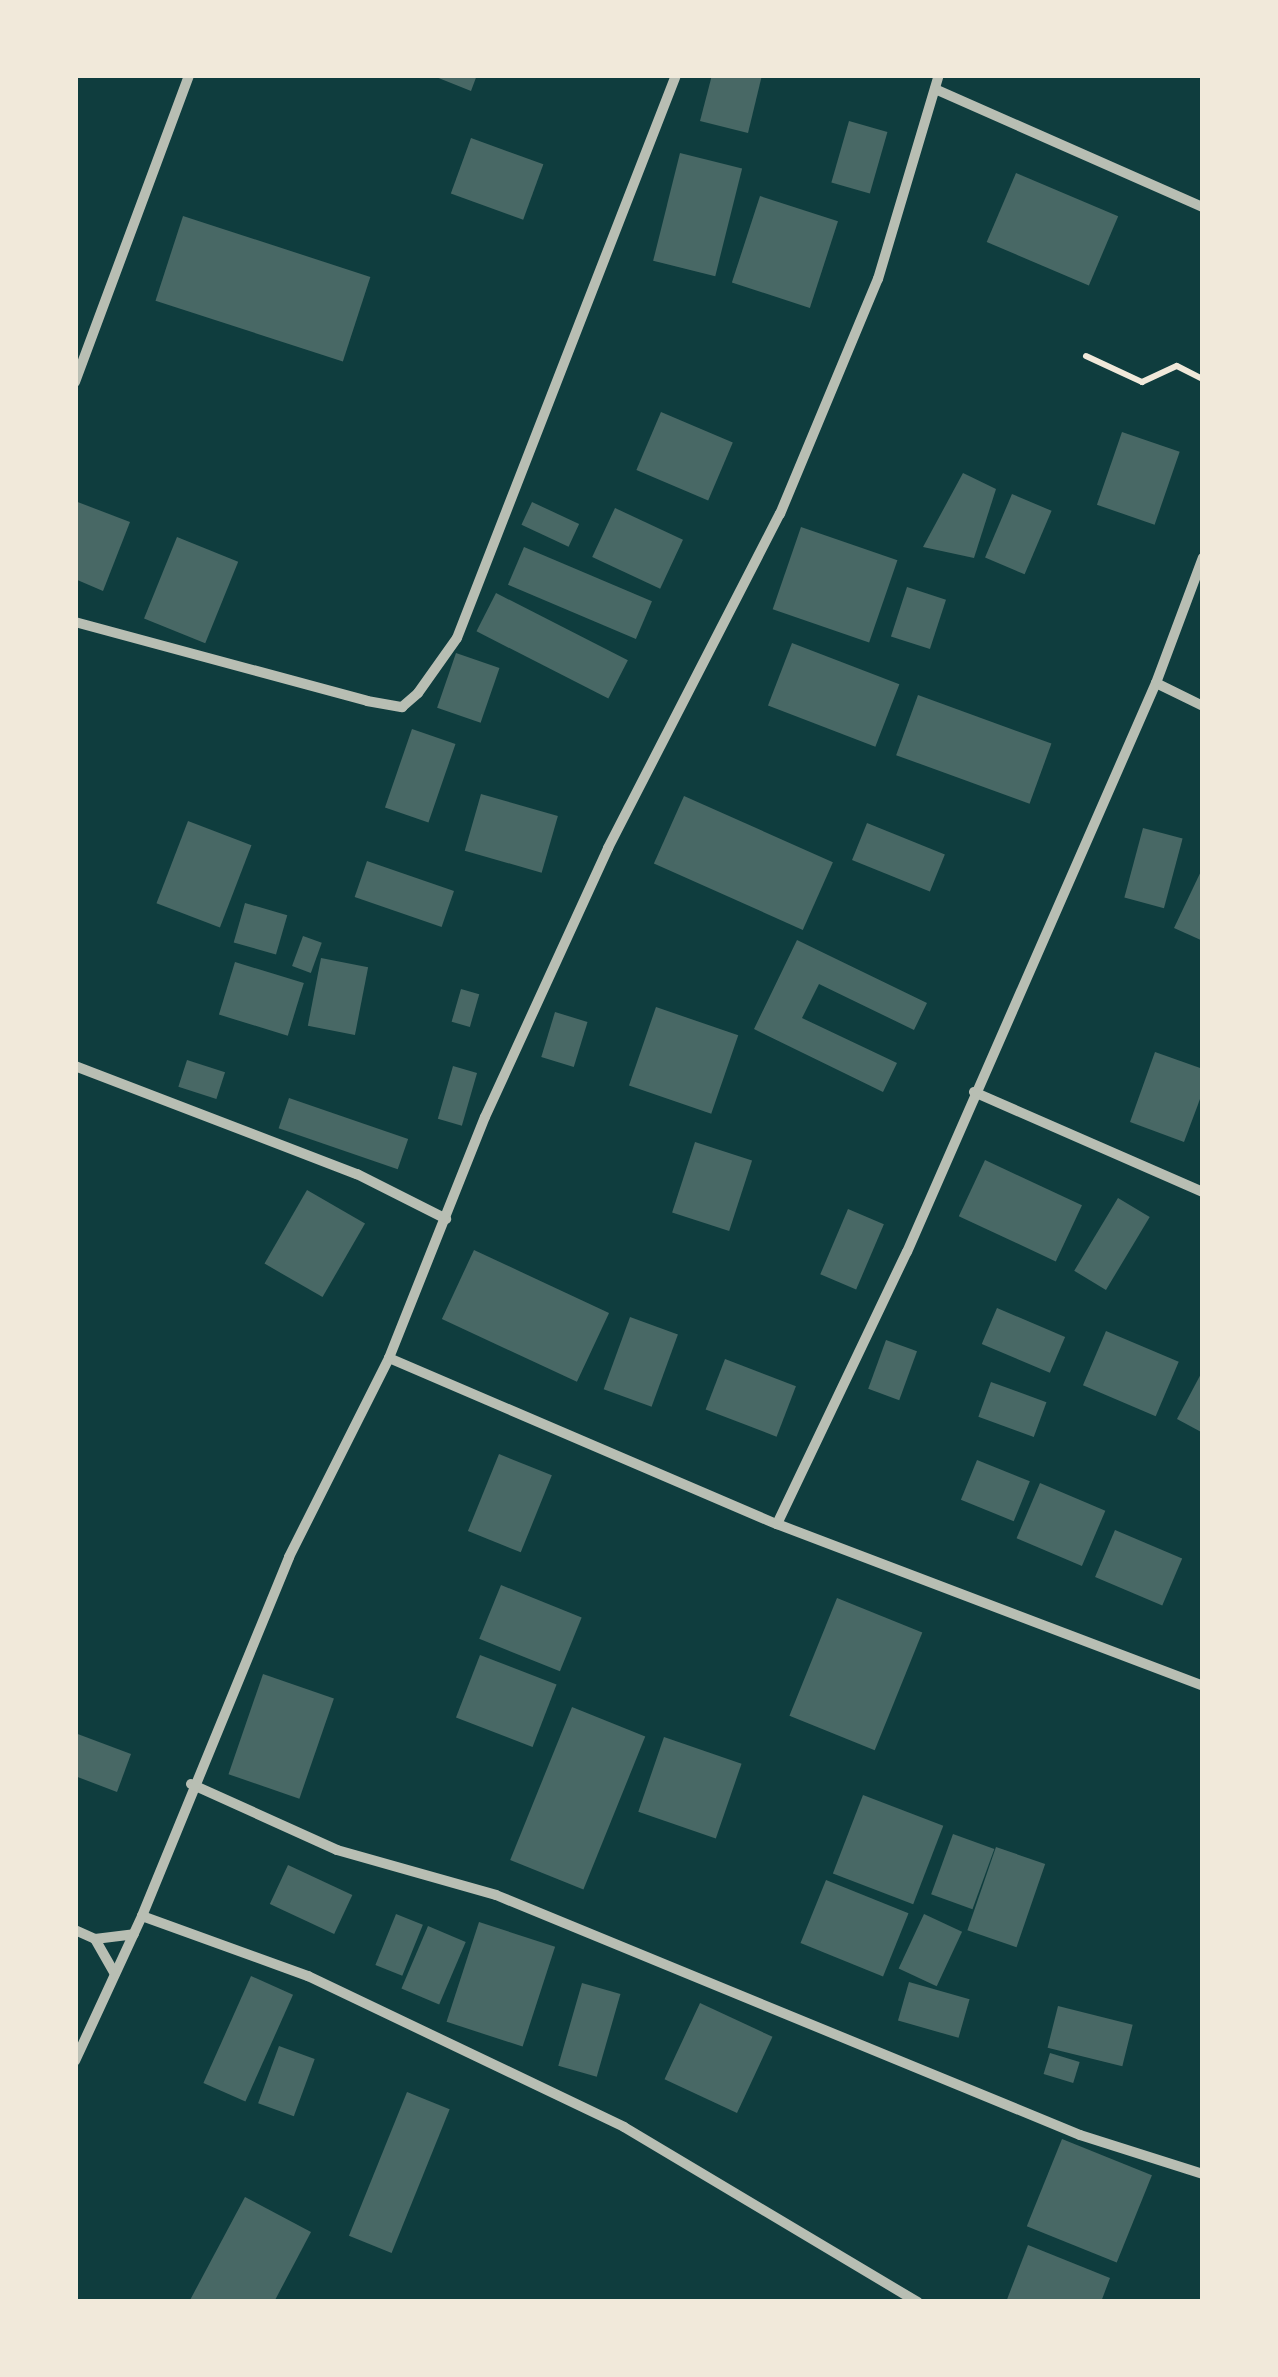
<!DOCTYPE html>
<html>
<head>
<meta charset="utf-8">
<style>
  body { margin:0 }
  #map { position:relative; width:1278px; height:2377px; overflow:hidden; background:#0f3d3e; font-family:"Times New Roman",serif }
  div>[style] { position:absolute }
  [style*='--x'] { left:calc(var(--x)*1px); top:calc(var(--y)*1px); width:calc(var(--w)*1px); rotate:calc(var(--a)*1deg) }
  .building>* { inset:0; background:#486865; transform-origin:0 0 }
  .path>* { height:6px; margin:-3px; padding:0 3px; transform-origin:3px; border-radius:3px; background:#f1e9da }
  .minor>* { height:10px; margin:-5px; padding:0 5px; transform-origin:5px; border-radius:5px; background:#b8beb3 }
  span { translate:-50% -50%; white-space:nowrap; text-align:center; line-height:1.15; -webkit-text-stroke:9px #f1e9da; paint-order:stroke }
  .frame { position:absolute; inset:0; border:78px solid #f1e9da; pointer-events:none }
</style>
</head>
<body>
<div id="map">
  <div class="building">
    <div style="clip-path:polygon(431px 75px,477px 75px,471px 91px)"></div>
    <div style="clip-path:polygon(712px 75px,762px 75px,748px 133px,700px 121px)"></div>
    <div style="left:849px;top:121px;width:40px;height:64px;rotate:16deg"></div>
    <div style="left:471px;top:138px;width:77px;height:59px;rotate:20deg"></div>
    <div style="left:680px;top:153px;width:64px;height:111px;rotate:14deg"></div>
    <div style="left:1016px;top:173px;width:111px;height:75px;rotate:23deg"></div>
    <div style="left:760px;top:196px;width:82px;height:91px;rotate:18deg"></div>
    <div style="left:183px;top:216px;width:197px;height:89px;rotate:18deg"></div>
    <div style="left:661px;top:412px;width:78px;height:63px;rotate:23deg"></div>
    <div style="left:1122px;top:432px;width:61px;height:77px;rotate:19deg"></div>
    <div style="clip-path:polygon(963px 473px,996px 489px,974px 558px,923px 547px)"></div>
    <div style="left:1012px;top:494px;width:43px;height:69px;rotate:23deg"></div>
    <div style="clip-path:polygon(75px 501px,130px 522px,103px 591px,75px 579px)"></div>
    <div style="left:532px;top:502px;width:52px;height:25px;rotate:25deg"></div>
    <div style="left:615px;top:508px;width:75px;height:54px;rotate:25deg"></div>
    <div style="left:801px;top:527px;width:102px;height:87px;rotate:19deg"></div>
    <div style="left:177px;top:537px;width:66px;height:88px;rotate:22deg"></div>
    <div style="left:524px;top:547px;width:139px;height:41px;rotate:23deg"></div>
    <div style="left:907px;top:587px;width:41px;height:52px;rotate:18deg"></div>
    <div style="left:496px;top:593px;width:148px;height:43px;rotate:27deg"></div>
    <div style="left:792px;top:643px;width:115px;height:67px;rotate:21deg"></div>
    <div style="left:456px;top:653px;width:46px;height:58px;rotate:19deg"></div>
    <div style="left:918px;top:695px;width:142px;height:64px;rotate:20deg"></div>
    <div style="left:412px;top:729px;width:46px;height:83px;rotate:19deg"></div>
    <div style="left:481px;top:794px;width:80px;height:59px;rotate:16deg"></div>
    <div style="left:684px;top:796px;width:163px;height:74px;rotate:24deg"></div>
    <div style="left:188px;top:821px;width:68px;height:88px;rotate:21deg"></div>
    <div style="left:867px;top:823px;width:84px;height:40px;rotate:22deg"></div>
    <div style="left:1143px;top:828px;width:41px;height:72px;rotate:15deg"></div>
    <div style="left:367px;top:861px;width:92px;height:38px;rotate:19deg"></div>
    <div style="clip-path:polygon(1203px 867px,1203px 941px,1174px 928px)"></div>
    <div style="left:245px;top:903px;width:44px;height:41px;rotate:16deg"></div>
    <div style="left:303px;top:936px;width:20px;height:32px;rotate:20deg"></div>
    <div style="clip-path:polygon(797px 940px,927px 1003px,914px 1030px,819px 984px,802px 1018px,897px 1063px,883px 1092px,754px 1029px)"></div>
    <div style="left:321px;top:958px;width:48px;height:69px;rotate:11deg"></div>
    <div style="left:235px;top:962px;width:72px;height:55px;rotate:17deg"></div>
    <div style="left:461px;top:989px;width:19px;height:34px;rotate:16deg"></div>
    <div style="left:656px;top:1007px;width:87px;height:83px;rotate:19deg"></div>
    <div style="left:555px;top:1012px;width:34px;height:47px;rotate:17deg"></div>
    <div style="clip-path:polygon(1155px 1052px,1203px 1069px,1203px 1091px,1184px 1142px,1130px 1122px)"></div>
    <div style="left:187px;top:1060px;width:40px;height:28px;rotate:18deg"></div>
    <div style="left:453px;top:1066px;width:25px;height:55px;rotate:16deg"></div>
    <div style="left:289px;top:1098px;width:126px;height:32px;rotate:19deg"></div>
    <div style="left:695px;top:1142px;width:60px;height:74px;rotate:18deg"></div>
    <div style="left:985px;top:1160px;width:107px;height:62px;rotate:25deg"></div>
    <div style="left:307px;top:1190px;width:67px;height:85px;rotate:30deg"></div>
    <div style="left:1118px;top:1198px;width:37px;height:85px;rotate:31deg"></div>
    <div style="left:848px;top:1209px;width:39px;height:71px;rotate:23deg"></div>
    <div style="left:474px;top:1250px;width:149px;height:76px;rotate:25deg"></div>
    <div style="left:997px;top:1308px;width:74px;height:39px;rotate:23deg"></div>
    <div style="left:630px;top:1317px;width:51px;height:77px;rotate:20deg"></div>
    <div style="left:1106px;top:1331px;width:79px;height:59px;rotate:23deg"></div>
    <div style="left:886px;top:1340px;width:33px;height:52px;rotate:20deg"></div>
    <div style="left:725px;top:1359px;width:76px;height:54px;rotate:21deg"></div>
    <div style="clip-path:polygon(1203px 1370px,1203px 1433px,1177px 1419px)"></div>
    <div style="left:991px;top:1382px;width:59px;height:37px;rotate:20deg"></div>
    <div style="left:499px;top:1454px;width:57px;height:83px;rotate:22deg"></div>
    <div style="left:977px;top:1460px;width:57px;height:43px;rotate:22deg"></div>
    <div style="left:1040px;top:1483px;width:71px;height:60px;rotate:23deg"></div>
    <div style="left:1115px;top:1530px;width:73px;height:51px;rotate:23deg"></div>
    <div style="left:501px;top:1585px;width:87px;height:58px;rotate:22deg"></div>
    <div style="left:837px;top:1598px;width:92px;height:127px;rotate:22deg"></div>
    <div style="left:480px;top:1655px;width:82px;height:67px;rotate:21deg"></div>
    <div style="left:263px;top:1674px;width:75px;height:106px;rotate:19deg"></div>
    <div style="left:572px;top:1707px;width:79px;height:165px;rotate:22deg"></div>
    <div style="clip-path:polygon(75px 1733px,131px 1754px,117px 1792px,75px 1776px)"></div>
    <div style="left:664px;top:1737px;width:82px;height:79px;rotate:19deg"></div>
    <div style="left:863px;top:1795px;width:86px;height:84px;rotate:21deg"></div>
    <div style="left:953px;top:1834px;width:44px;height:64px;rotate:20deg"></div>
    <div style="left:996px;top:1847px;width:52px;height:88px;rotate:19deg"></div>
    <div style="left:288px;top:1865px;width:71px;height:43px;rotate:25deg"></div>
    <div style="left:826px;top:1880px;width:89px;height:68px;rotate:22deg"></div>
    <div style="left:396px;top:1914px;width:29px;height:55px;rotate:22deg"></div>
    <div style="left:924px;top:1914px;width:42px;height:60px;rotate:25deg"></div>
    <div style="left:479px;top:1922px;width:80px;height:105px;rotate:18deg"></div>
    <div style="left:428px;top:1926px;width:41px;height:68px;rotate:23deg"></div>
    <div style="left:251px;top:1976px;width:46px;height:117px;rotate:24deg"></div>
    <div style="left:909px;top:1982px;width:63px;height:40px;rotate:16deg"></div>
    <div style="left:582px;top:1983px;width:40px;height:86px;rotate:16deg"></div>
    <div style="left:700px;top:2003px;width:80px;height:84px;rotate:25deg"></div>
    <div style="left:1058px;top:2006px;width:77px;height:43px;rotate:14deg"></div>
    <div style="left:279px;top:2046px;width:38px;height:61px;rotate:20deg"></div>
    <div style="left:1050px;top:2053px;width:31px;height:22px;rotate:17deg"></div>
    <div style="left:407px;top:2092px;width:46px;height:155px;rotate:22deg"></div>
    <div style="left:1062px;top:2139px;width:97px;height:94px;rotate:22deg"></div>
    <div style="clip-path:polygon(245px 2197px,311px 2232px,274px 2302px,189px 2302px)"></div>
    <div style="clip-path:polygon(1028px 2245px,1110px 2278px,1101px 2302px,1006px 2302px)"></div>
  </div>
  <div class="path">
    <div style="--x:1086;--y:356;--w:62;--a:24.9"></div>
    <div style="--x:1142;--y:382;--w:38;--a:-25"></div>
    <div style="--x:1177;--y:366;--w:29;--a:27"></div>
  </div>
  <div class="minor">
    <div style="--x:935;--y:89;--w:293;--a:23.8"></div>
    <div style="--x:75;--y:382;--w:327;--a:-69.6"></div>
    <div style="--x:75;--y:622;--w:302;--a:15.1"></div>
    <div style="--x:367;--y:701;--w:36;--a:10"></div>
    <div style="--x:402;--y:707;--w:21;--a:-41"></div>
    <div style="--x:418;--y:693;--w:67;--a:-54.7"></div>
    <div style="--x:457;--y:638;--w:604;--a:-68.74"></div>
    <div style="--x:1156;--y:683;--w:52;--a:26.1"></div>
    <div style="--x:75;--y:1066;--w:302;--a:21"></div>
    <div style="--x:357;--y:1174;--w:100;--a:26.8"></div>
    <div style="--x:974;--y:1092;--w:250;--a:23.6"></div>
    <div style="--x:389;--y:1358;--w:422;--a:23.2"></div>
    <div style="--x:777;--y:1524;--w:456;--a:20.8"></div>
    <div style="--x:777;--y:1524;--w:301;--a:-64.5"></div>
    <div style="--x:907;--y:1252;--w:621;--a:-66.37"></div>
    <div style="--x:1156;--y:683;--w:134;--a:-69.5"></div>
    <div style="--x:191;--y:1784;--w:160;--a:24.3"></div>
    <div style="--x:337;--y:1850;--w:165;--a:15.8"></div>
    <div style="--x:496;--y:1895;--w:631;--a:22.34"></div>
    <div style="--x:1080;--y:2135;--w:129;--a:17.6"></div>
    <div style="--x:142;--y:1916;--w:177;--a:19.9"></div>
    <div style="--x:308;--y:1976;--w:350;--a:25.5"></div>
    <div style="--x:624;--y:2127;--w:342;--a:30.8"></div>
    <div style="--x:75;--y:1930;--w:22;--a:24"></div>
    <div style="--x:95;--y:1939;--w:39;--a:-7"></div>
    <div style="--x:95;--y:1939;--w:40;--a:60.3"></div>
    <div style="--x:75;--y:2061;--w:160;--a:-65.2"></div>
    <div style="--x:142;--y:1916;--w:388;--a:-67.7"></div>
    <div style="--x:289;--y:1557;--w:223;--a:-63.3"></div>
    <div style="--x:389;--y:1358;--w:259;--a:-68.3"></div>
    <div style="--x:485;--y:1117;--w:296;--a:-65.4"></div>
    <div style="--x:608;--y:848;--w:376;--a:-62.8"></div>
    <div style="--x:780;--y:514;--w:255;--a:-67.4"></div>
    <div style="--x:878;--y:279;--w:213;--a:-73.4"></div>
  </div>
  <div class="frame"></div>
</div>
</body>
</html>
